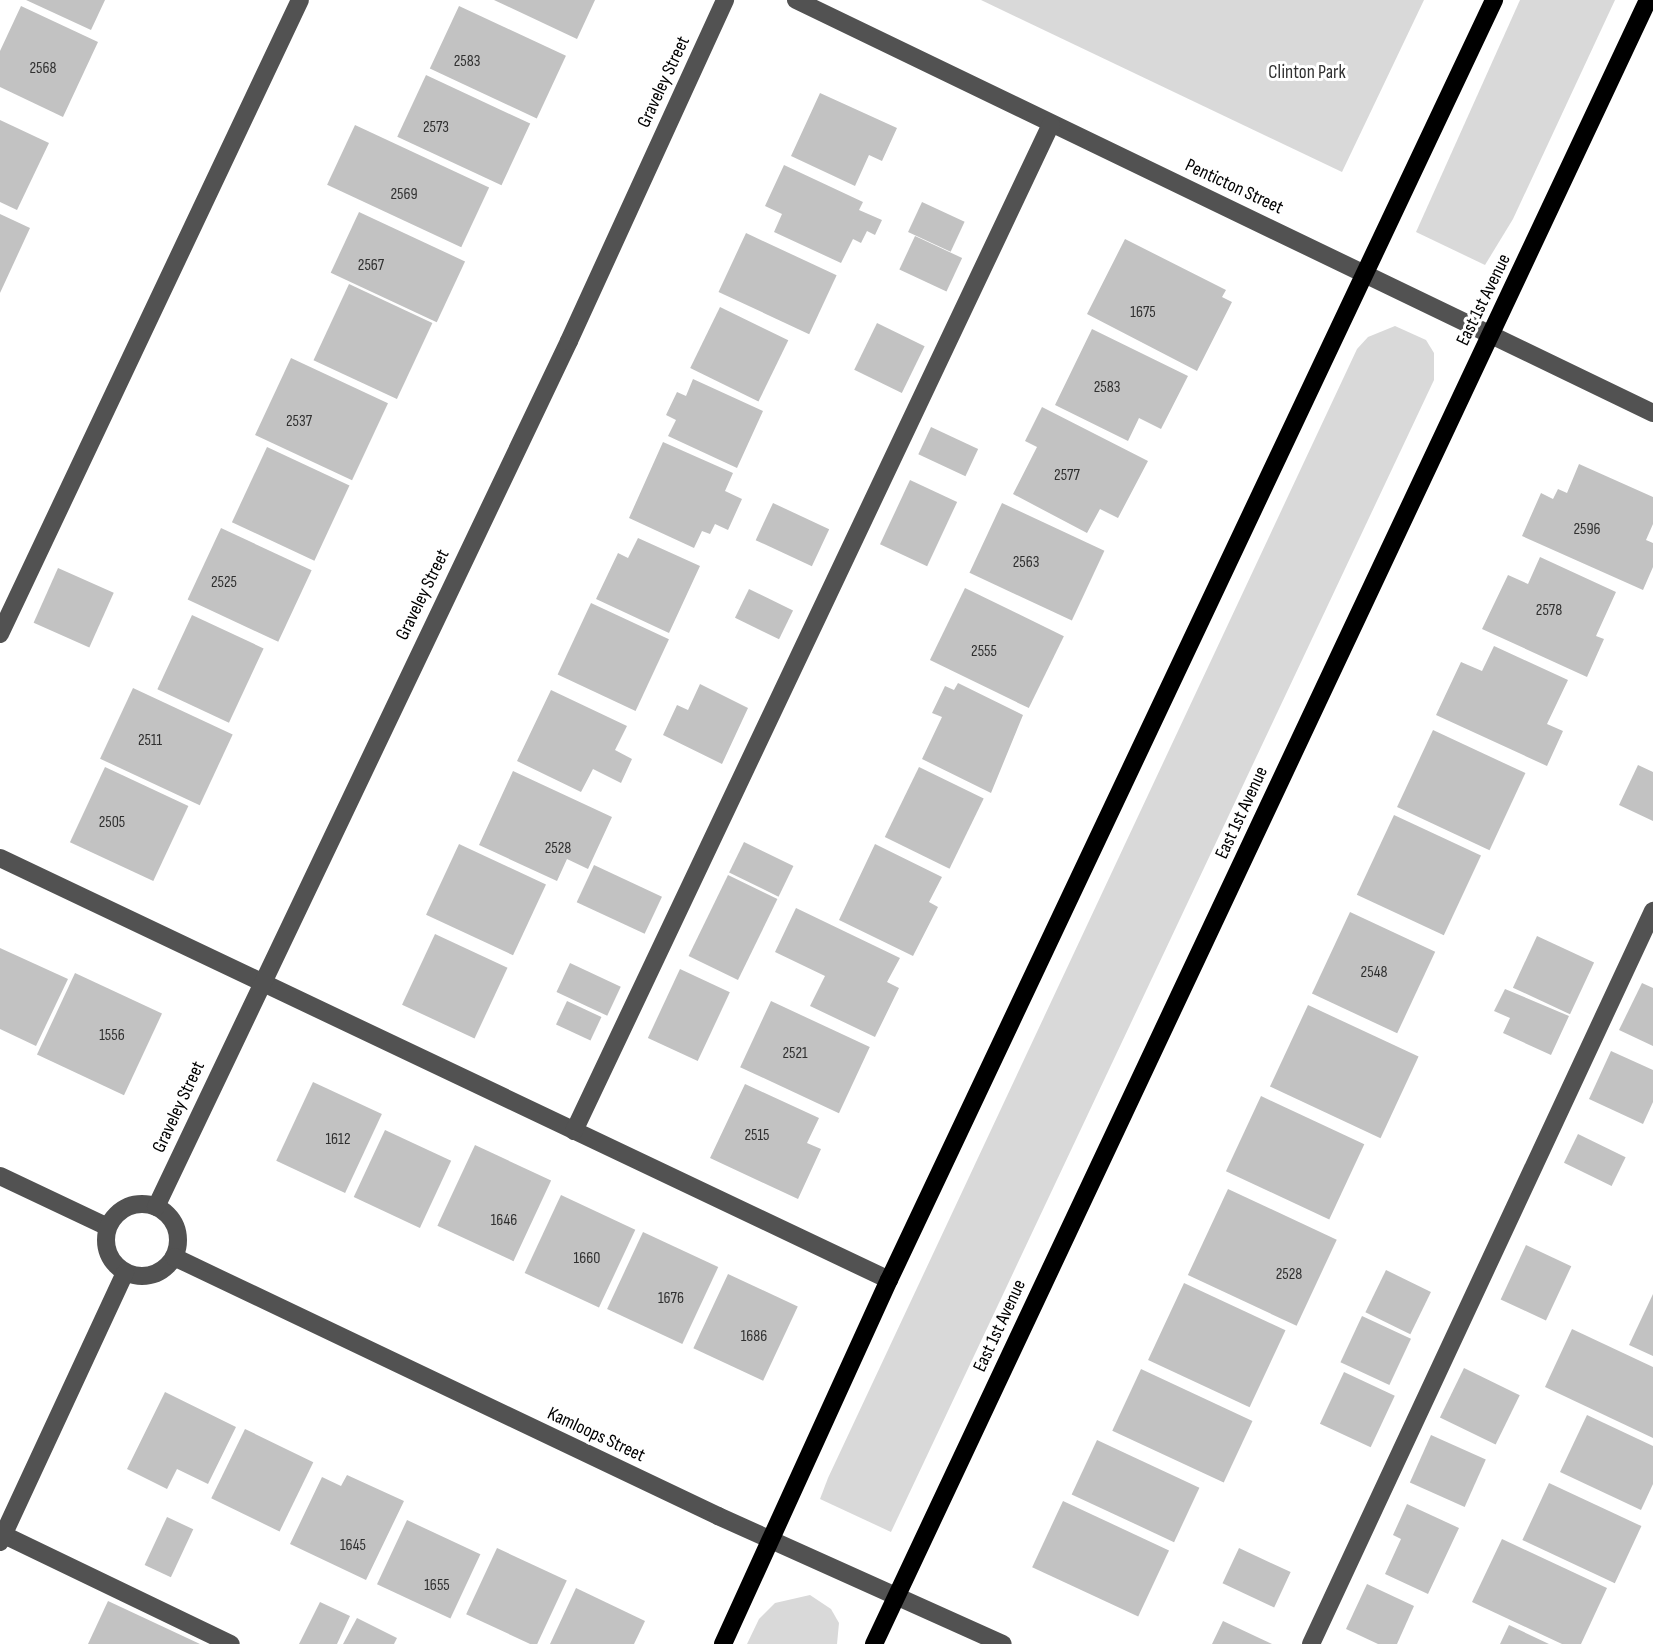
<!DOCTYPE html>
<html>
<head>
<meta charset="utf-8">
<style>
  body { margin:0 }
  #map { position:relative; width:1653px; height:1644px; overflow:hidden; background:#fff; font-family:"Sofia Sans Condensed",sans-serif }
  div>[style] { position:absolute }
  [style*='--x'] { left:calc(var(--x)*1px); top:calc(var(--y)*1px); width:calc(var(--w)*1px); rotate:calc(var(--a)*1deg) }
  .green>* { inset:0; background:#d9d9d9 }
  .building>* { inset:0; background:#c2c2c2; transform-origin:0 0 }
  .minor>* { height:18px; margin:-9px; padding:0 9px; transform-origin:9px; border-radius:9px; background:#525252 }
  .minor>.ring { margin:-9px; padding:0; box-sizing:content-box; background:none; border:18px solid #525252; border-radius:50% }
  .major>* { height:18px; margin:-9px; padding:0 9px; transform-origin:9px; border-radius:9px; background:#000 }
  span { translate:-50% -50%; white-space:nowrap; text-align:center; line-height:1.15; -webkit-text-stroke:6px #fff; paint-order:stroke }
  .number-label { font-size:16px; color:#303030 }
  .number-label span { -webkit-text-stroke-width:0 }
  .park-label { font-size:19px; color:#303030 }
  .street-label { font-size:19px; color:#000 }
</style>
</head>
<body>
<div id="map">
  <div class="green">
    <div style="clip-path:polygon(981px 0,1424px 0,1342px 172px)"></div>
    <div style="clip-path:polygon(1520px 0,1615px 0,1513px 219px,1485px 265px,1416px 232px)"></div>
    <div style="clip-path:polygon(1395px 326px,1426px 340px,1434px 353px,1434px 380px,891px 1532px,820px 1499px,828px 1478px,1357px 349px,1368px 337px)"></div>
    <div style="clip-path:polygon(810px 1595px,831px 1609px,839px 1623px,837px 1644px,747px 1644px,759px 1619px,775px 1603px)"></div>
  </div>
  <div class="building">
    <div style="clip-path:polygon(26px 0,105px 0,91px 30px)"></div>
    <div style="clip-path:polygon(494px 0,595px 0,577px 39px)"></div>
    <div style="clip-path:polygon(21px 6px,98px 42px,63px 117px,0 87px,0 51px)"></div>
    <div style="left:459px;top:6px;width:118px;height:69px;rotate:25deg"></div>
    <div style="left:426px;top:75px;width:115px;height:68px;rotate:25deg"></div>
    <div style="clip-path:polygon(820px 93px,897px 128px,882px 161px,869px 155px,855px 186px,791px 156px)"></div>
    <div style="clip-path:polygon(0 120px,49px 143px,17px 210px,0 202px)"></div>
    <div style="left:355px;top:125px;width:148px;height:66px;rotate:25deg"></div>
    <div style="clip-path:polygon(784px 165px,863px 202px,859px 210px,882px 220px,875px 235px,867px 231px,861px 243px,853px 239px,841px 263px,774px 232px,782px 214px,765px 206px)"></div>
    <div style="left:922px;top:202px;width:47px;height:33px;rotate:25deg"></div>
    <div style="left:359px;top:212px;width:117px;height:67px;rotate:25deg"></div>
    <div style="clip-path:polygon(0 214px,30px 228px,0 293px)"></div>
    <div style="left:746px;top:233px;width:100px;height:65px;rotate:25deg"></div>
    <div style="left:915px;top:236px;width:52px;height:37px;rotate:25deg"></div>
    <div style="clip-path:polygon(1125px 239px,1226px 290px,1222px 297px,1232px 302px,1197px 371px,1087px 314px)"></div>
    <div style="left:349px;top:284px;width:92px;height:84px;rotate:25deg"></div>
    <div style="left:720px;top:307px;width:76px;height:68px;rotate:26deg"></div>
    <div style="left:877px;top:323px;width:53px;height:52px;rotate:26deg"></div>
    <div style="clip-path:polygon(1092px 329px,1188px 376px,1161px 429px,1139px 418px,1128px 441px,1055px 405px)"></div>
    <div style="left:291px;top:358px;width:107px;height:85px;rotate:25deg"></div>
    <div style="clip-path:polygon(693px 379px,763px 411px,737px 468px,668px 436px,676px 420px,666px 415px,677px 392px,686px 396px)"></div>
    <div style="clip-path:polygon(1042px 407px,1148px 461px,1118px 518px,1100px 509px,1087px 533px,1013px 494px,1037px 447px,1025px 441px)"></div>
    <div style="left:931px;top:427px;width:52px;height:30px;rotate:25deg"></div>
    <div style="clip-path:polygon(663px 442px,733px 473px,725px 491px,742px 499px,728px 530px,715px 524px,710px 534px,702px 531px,694px 548px,629px 518px)"></div>
    <div style="left:267px;top:447px;width:91px;height:83px;rotate:25deg"></div>
    <div style="clip-path:polygon(1579px 464px,1653px 497px,1653px 524px,1646px 540px,1653px 543px,1653px 567px,1643px 590px,1522px 536px,1541px 493px,1553px 499px,1558px 489px,1567px 493px)"></div>
    <div style="left:910px;top:480px;width:52px;height:71px;rotate:25deg"></div>
    <div style="left:773px;top:503px;width:62px;height:41px;rotate:25deg"></div>
    <div style="left:1002px;top:503px;width:113px;height:77px;rotate:25deg"></div>
    <div style="left:221px;top:528px;width:100px;height:79px;rotate:25deg"></div>
    <div style="clip-path:polygon(638px 538px,700px 566px,669px 633px,596px 599px,618px 553px,628px 558px)"></div>
    <div style="clip-path:polygon(1540px 557px,1616px 592px,1596px 636px,1604px 639px,1587px 677px,1482px 629px,1508px 575px,1528px 584px)"></div>
    <div style="left:58px;top:568px;width:61px;height:60px;rotate:24deg"></div>
    <div style="left:965px;top:588px;width:110px;height:80px;rotate:26deg"></div>
    <div style="left:749px;top:589px;width:49px;height:32px;rotate:26deg"></div>
    <div style="left:591px;top:603px;width:86px;height:79px;rotate:25deg"></div>
    <div style="left:192px;top:615px;width:79px;height:82px;rotate:25deg"></div>
    <div style="clip-path:polygon(1494px 646px,1568px 680px,1547px 724px,1563px 731px,1547px 766px,1436px 715px,1461px 662px,1482px 671px)"></div>
    <div style="clip-path:polygon(958px 683px,1023px 715px,991px 793px,922px 759px,942px 717px,932px 713px,945px 686px,954px 690px)"></div>
    <div style="clip-path:polygon(700px 684px,748px 708px,722px 764px,663px 735px,677px 705px,688px 710px)"></div>
    <div style="left:133px;top:688px;width:110px;height:78px;rotate:25deg"></div>
    <div style="clip-path:polygon(551px 690px,627px 726px,615px 750px,632px 759px,621px 783px,593px 769px,581px 792px,517px 761px)"></div>
    <div style="left:1433px;top:730px;width:102px;height:85px;rotate:25deg"></div>
    <div style="clip-path:polygon(1638px 765px,1653px 772px,1653px 821px,1619px 805px)"></div>
    <div style="left:105px;top:767px;width:92px;height:83px;rotate:25deg"></div>
    <div style="left:919px;top:767px;width:72px;height:78px;rotate:26deg"></div>
    <div style="clip-path:polygon(513px 771px,612px 817px,588px 869px,567px 859px,557px 881px,479px 845px)"></div>
    <div style="left:1394px;top:815px;width:96px;height:88px;rotate:25deg"></div>
    <div style="left:744px;top:842px;width:55px;height:34px;rotate:26deg"></div>
    <div style="left:459px;top:844px;width:96px;height:78px;rotate:25deg"></div>
    <div style="clip-path:polygon(875px 844px,942px 877px,929px 902px,938px 907px,913px 956px,839px 920px)"></div>
    <div style="left:594px;top:865px;width:75px;height:41px;rotate:25deg"></div>
    <div style="left:728px;top:875px;width:55px;height:90px;rotate:26deg"></div>
    <div style="clip-path:polygon(796px 908px,900px 958px,887px 982px,899px 988px,875px 1037px,810px 1006px,825px 976px,775px 952px)"></div>
    <div style="left:1350px;top:912px;width:94px;height:90px;rotate:25deg"></div>
    <div style="left:435px;top:934px;width:80px;height:78px;rotate:25deg"></div>
    <div style="left:1537px;top:936px;width:63px;height:57px;rotate:25deg"></div>
    <div style="clip-path:polygon(0 948px,68px 979px,36px 1046px,0 1029px)"></div>
    <div style="left:570px;top:963px;width:56px;height:32px;rotate:25deg"></div>
    <div style="left:680px;top:969px;width:55px;height:76px;rotate:25deg"></div>
    <div style="left:75px;top:973px;width:96px;height:90px;rotate:25deg"></div>
    <div style="clip-path:polygon(1642px 983px,1653px 988px,1653px 1046px,1619px 1030px)"></div>
    <div style="clip-path:polygon(1505px 989px,1569px 1016px,1551px 1055px,1503px 1033px,1510px 1018px,1494px 1011px)"></div>
    <div style="left:567px;top:1001px;width:38px;height:26px;rotate:25deg"></div>
    <div style="left:771px;top:1001px;width:109px;height:73px;rotate:25deg"></div>
    <div style="left:1308px;top:1005px;width:122px;height:90px;rotate:25deg"></div>
    <div style="clip-path:polygon(1611px 1051px,1653px 1070px,1653px 1102px,1643px 1124px,1589px 1099px)"></div>
    <div style="left:313px;top:1082px;width:76px;height:87px;rotate:25deg"></div>
    <div style="clip-path:polygon(745px 1084px,819px 1118px,807px 1143px,821px 1149px,798px 1199px,710px 1158px)"></div>
    <div style="left:1261px;top:1096px;width:114px;height:83px;rotate:25deg"></div>
    <div style="left:385px;top:1130px;width:73px;height:74px;rotate:25deg"></div>
    <div style="left:1578px;top:1134px;width:53px;height:32px;rotate:26deg"></div>
    <div style="left:475px;top:1145px;width:84px;height:89px;rotate:25deg"></div>
    <div style="left:1228px;top:1189px;width:120px;height:95px;rotate:25deg"></div>
    <div style="left:561px;top:1195px;width:82px;height:86px;rotate:25deg"></div>
    <div style="left:643px;top:1232px;width:83px;height:85px;rotate:25deg"></div>
    <div style="left:1526px;top:1245px;width:50px;height:60px;rotate:25deg"></div>
    <div style="left:1386px;top:1270px;width:50px;height:47px;rotate:26deg"></div>
    <div style="left:728px;top:1274px;width:77px;height:82px;rotate:25deg"></div>
    <div style="left:1184px;top:1283px;width:112px;height:85px;rotate:25deg"></div>
    <div style="clip-path:polygon(1653px 1294px,1653px 1356px,1629px 1345px)"></div>
    <div style="left:1362px;top:1316px;width:54px;height:51px;rotate:25deg"></div>
    <div style="clip-path:polygon(1572px 1329px,1653px 1367px,1653px 1438px,1545px 1387px)"></div>
    <div style="left:1464px;top:1368px;width:62px;height:55px;rotate:26deg"></div>
    <div style="left:1141px;top:1369px;width:123px;height:68px;rotate:25deg"></div>
    <div style="left:1344px;top:1372px;width:56px;height:57px;rotate:25deg"></div>
    <div style="clip-path:polygon(165px 1392px,236px 1427px,208px 1484px,177px 1469px,167px 1489px,127px 1469px)"></div>
    <div style="clip-path:polygon(1587px 1415px,1653px 1446px,1653px 1484px,1641px 1510px,1560px 1472px)"></div>
    <div style="left:245px;top:1429px;width:76px;height:77px;rotate:26deg"></div>
    <div style="left:1431px;top:1435px;width:60px;height:52px;rotate:24deg"></div>
    <div style="left:1097px;top:1440px;width:113px;height:60px;rotate:25deg"></div>
    <div style="clip-path:polygon(347px 1475px,404px 1501px,366px 1580px,290px 1544px,322px 1477px,341px 1486px)"></div>
    <div style="left:1549px;top:1483px;width:102px;height:63px;rotate:25deg"></div>
    <div style="left:1063px;top:1501px;width:117px;height:73px;rotate:25deg"></div>
    <div style="clip-path:polygon(1407px 1504px,1459px 1528px,1428px 1594px,1385px 1574px,1401px 1539px,1393px 1535px)"></div>
    <div style="left:167px;top:1517px;width:29px;height:53px;rotate:25deg"></div>
    <div style="left:407px;top:1520px;width:81px;height:71px;rotate:25deg"></div>
    <div style="clip-path:polygon(1502px 1539px,1607px 1588px,1581px 1644px,1562px 1644px,1472px 1602px)"></div>
    <div style="left:497px;top:1548px;width:77px;height:73px;rotate:25deg"></div>
    <div style="left:1239px;top:1548px;width:57px;height:39px;rotate:25deg"></div>
    <div style="clip-path:polygon(1367px 1584px,1414px 1606px,1397px 1644px,1378px 1644px,1346px 1629px)"></div>
    <div style="clip-path:polygon(576px 1588px,645px 1621px,634px 1644px,550px 1644px)"></div>
    <div style="clip-path:polygon(108px 1601px,200px 1644px,88px 1644px)"></div>
    <div style="clip-path:polygon(320px 1602px,350px 1616px,337px 1644px,299px 1644px)"></div>
    <div style="clip-path:polygon(357px 1618px,397px 1638px,394px 1644px,343px 1644px)"></div>
    <div style="clip-path:polygon(1223px 1621px,1272px 1644px,1212px 1644px)"></div>
    <div style="clip-path:polygon(1509px 1625px,1549px 1644px,1500px 1644px)"></div>
  </div>
  <div class="minor">
    <div style="--x:796;--y:0;--w:951;--a:25.73"></div>
    <div style="--x:0;--y:634;--w:701;--a:-64.68"></div>
    <div style="--x:0;--y:858;--w:984;--a:25.39"></div>
    <div style="--x:574;--y:1131;--w:1114;--a:-64.65"></div>
    <div style="--x:0;--y:1176;--w:119;--a:25.3"></div>
    <div class="ring" style="left:106px;top:1204px;width:54px;height:54px"></div>
    <div style="--x:156;--y:1207;--w:959;--a:-64.5"></div>
    <div style="--x:569;--y:341;--w:375;--a:-65.4"></div>
    <div style="--x:174;--y:1257;--w:603;--a:25.46"></div>
    <div style="--x:718;--y:1516;--w:312;--a:24.2"></div>
    <div style="--x:0;--y:1533;--w:256;--a:25.7"></div>
    <div style="--x:0;--y:1542;--w:297;--a:-65.1"></div>
    <div style="--x:1311;--y:1644;--w:809;--a:-64.99"></div>
  </div>
  <div class="major">
    <div style="--x:723;--y:1644;--w:400;--a:-65.5"></div>
    <div style="--x:889;--y:1280;--w:1416;--a:-64.7"></div>
    <div style="--x:874;--y:1644;--w:1817;--a:-64.79"></div>
  </div>
  <div class="number-label">
    <span style="left:467px;top:62px">2583</span>
    <span style="left:43px;top:69px">2568</span>
    <span style="left:436px;top:128px">2573</span>
    <span style="left:404px;top:195px">2569</span>
    <span style="left:371px;top:266px">2567</span>
    <span style="left:1143px;top:313px">1675</span>
    <span style="left:1107px;top:388px">2583</span>
    <span style="left:299px;top:422px">2537</span>
    <span style="left:1067px;top:476px">2577</span>
    <span style="left:1587px;top:530px">2596</span>
    <span style="left:1026px;top:563px">2563</span>
    <span style="left:224px;top:583px">2525</span>
    <span style="left:1549px;top:611px">2578</span>
    <span style="left:984px;top:652px">2555</span>
    <span style="left:150px;top:741px">2511</span>
    <span style="left:112px;top:823px">2505</span>
    <span style="left:558px;top:849px">2528</span>
    <span style="left:1374px;top:973px">2548</span>
    <span style="left:112px;top:1036px">1556</span>
    <span style="left:795px;top:1054px">2521</span>
    <span style="left:757px;top:1136px">2515</span>
    <span style="left:338px;top:1140px">1612</span>
    <span style="left:504px;top:1221px">1646</span>
    <span style="left:587px;top:1259px">1660</span>
    <span style="left:1289px;top:1275px">2528</span>
    <span style="left:671px;top:1299px">1676</span>
    <span style="left:754px;top:1337px">1686</span>
    <span style="left:353px;top:1546px">1645</span>
    <span style="left:437px;top:1586px">1655</span>
  </div>
  <div class="park-label">
    <span style="left:1307px;top:73px">Clinton Park</span>
  </div>
  <div class="street-label">
    <span style="left:664px;top:82px;rotate:-65deg">Graveley Street</span>
    <span style="left:1234px;top:187px;rotate:25deg">Penticton Street</span>
    <span style="left:1484px;top:300px;rotate:-64deg">East 1st Avenue</span>
    <span style="left:423px;top:595px;rotate:-64deg">Graveley Street</span>
    <span style="left:1242px;top:813px;rotate:-65deg">East 1st Avenue</span>
    <span style="left:179px;top:1107px;rotate:-65deg">Graveley Street</span>
    <span style="left:1000px;top:1326px;rotate:-65deg">East 1st Avenue</span>
    <span style="left:596px;top:1435px;rotate:25deg">Kamloops Street</span>
  </div>
</div>
</body>
</html>
